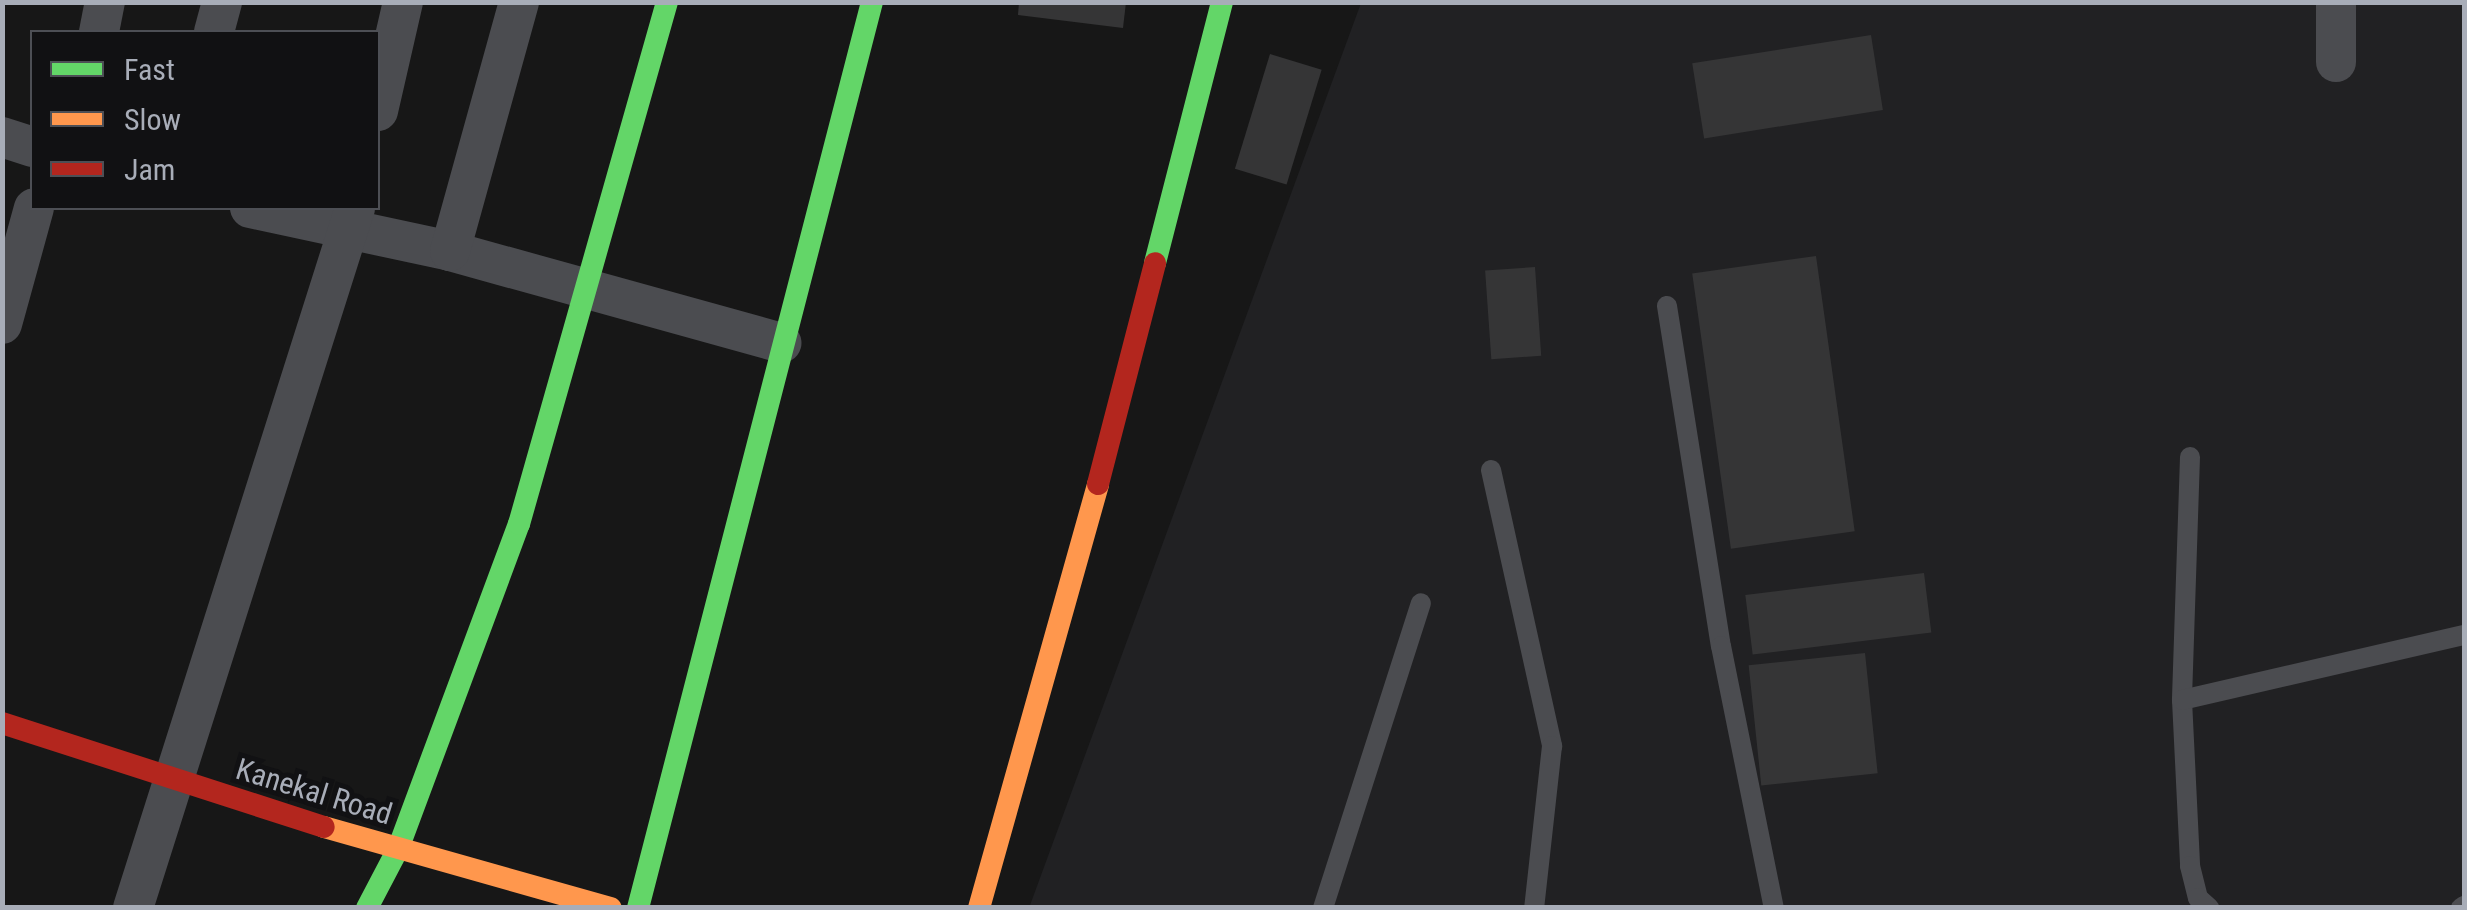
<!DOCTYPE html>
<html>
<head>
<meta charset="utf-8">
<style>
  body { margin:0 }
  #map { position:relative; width:2467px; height:910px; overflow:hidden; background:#171717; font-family:"Roboto Condensed",sans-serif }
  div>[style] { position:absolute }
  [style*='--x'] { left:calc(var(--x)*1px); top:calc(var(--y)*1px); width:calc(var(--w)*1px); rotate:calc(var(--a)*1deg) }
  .built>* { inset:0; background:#212123 }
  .building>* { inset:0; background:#353536; transform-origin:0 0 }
  .lane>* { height:20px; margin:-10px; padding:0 10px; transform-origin:10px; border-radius:10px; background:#4b4c50 }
  .street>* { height:40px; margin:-20px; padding:0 20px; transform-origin:20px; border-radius:20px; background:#4b4c50 }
  .fast>* { height:22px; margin:-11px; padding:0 11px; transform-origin:11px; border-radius:11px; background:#63d668 }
  .slow>* { height:22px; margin:-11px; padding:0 11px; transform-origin:11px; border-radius:11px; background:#ff974d }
  .jam>* { height:22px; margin:-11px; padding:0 11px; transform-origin:11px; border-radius:11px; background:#b3261e }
  span { translate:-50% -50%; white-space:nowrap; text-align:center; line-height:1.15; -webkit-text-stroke:10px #111113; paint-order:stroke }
  .street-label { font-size:30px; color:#a8adb8 }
  .frame { position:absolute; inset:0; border:5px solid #a8adb8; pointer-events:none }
  .legend { position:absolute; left:30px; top:30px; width:350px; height:180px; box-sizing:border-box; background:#111113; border:2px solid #4d4f55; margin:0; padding:12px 18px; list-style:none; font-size:30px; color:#a8adb8 }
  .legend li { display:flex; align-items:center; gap:20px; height:50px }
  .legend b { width:50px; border:2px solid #4d4f55 }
</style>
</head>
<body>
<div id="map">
  <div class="built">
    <div style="clip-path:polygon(1361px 3px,2464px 3px,2464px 907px,1029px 908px)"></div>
  </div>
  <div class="building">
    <div style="clip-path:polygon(1019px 2px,1126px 2px,1123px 28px,1018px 15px)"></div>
    <div style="left:1871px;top:35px;width:76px;height:181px;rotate:81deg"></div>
    <div style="left:1270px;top:54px;width:54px;height:120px;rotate:17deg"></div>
    <div style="left:1816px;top:256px;width:278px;height:125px;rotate:82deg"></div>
    <div style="left:1535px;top:267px;width:89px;height:50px;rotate:86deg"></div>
    <div style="left:1924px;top:573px;width:60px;height:180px;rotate:83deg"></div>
    <div style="left:1865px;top:653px;width:121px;height:117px;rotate:84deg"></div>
  </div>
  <div class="lane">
    <div style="--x:1667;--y:306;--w:344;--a:81"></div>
    <div style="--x:1721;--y:646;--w:267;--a:78.6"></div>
    <div style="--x:2190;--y:457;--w:243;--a:91.9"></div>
    <div style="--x:2182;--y:700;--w:166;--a:87.2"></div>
    <div style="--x:2190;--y:866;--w:33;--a:76"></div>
    <div style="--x:2198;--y:898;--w:15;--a:42"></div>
    <div style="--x:1491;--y:470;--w:283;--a:77.5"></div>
    <div style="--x:1552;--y:746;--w:163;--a:96.3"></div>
    <div style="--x:2182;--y:700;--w:289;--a:-13"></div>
    <div style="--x:1323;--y:908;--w:320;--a:-72.2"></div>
    <div style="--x:2461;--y:908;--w:4;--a:-34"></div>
  </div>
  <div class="street">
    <div style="--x:99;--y:32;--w:31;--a:-79"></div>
    <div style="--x:214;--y:32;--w:31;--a:-75"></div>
    <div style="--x:2336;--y:62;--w:60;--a:-90"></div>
    <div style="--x:378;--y:111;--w:112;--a:-77.1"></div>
    <div style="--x:2;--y:137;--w:32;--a:18"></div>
    <div style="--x:250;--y:208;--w:205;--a:12.1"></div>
    <div style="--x:450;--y:251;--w:344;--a:15.5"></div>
    <div style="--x:450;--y:251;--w:258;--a:-74.5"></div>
    <div style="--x:2;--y:324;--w:120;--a:-74.6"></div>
    <div style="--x:133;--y:908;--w:734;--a:-72.4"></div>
  </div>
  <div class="fast">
    <div style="--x:1155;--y:263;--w:269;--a:-75.6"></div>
    <div style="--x:367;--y:908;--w:67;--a:-62.3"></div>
    <div style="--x:398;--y:849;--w:347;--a:-69.6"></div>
    <div style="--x:519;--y:524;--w:543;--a:-74.17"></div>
    <div style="--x:638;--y:908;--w:936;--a:-75.52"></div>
  </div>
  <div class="slow">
    <div style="--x:324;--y:827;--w:298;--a:15.8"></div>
    <div style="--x:979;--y:908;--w:440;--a:-74.3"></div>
  </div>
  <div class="jam">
    <div style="--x:1098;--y:484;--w:228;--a:-75.5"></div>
    <div style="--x:2;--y:723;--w:338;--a:17.9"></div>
  </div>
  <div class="street-label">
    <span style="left:314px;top:792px;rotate:17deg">Kanekal Road</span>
  </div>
  <div class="frame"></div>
  <ul class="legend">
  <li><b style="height:12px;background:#63d668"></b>Fast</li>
  <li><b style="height:12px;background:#ff974d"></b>Slow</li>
  <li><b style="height:12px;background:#b3261e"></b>Jam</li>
  </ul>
</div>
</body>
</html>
